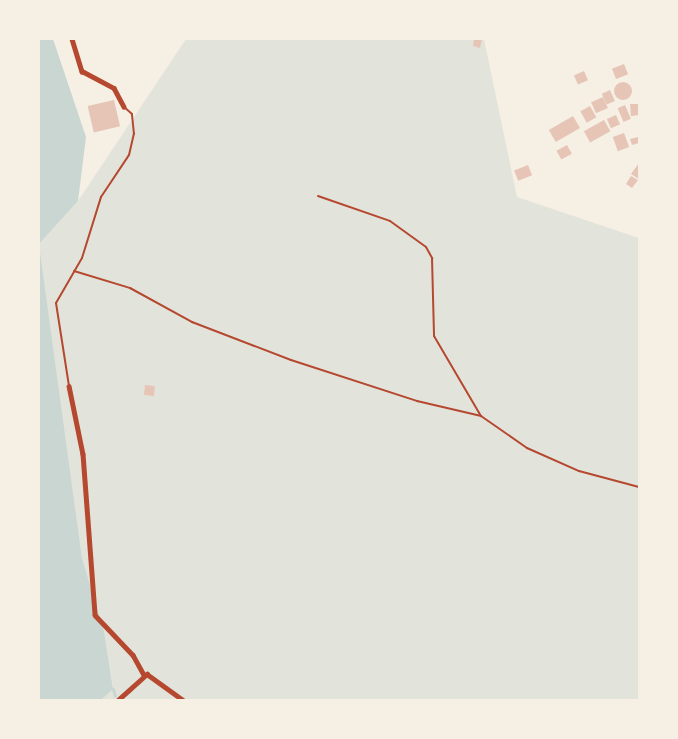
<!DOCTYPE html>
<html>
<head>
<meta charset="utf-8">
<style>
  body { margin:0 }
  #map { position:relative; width:678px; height:739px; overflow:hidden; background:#f6efe4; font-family:Poppins,sans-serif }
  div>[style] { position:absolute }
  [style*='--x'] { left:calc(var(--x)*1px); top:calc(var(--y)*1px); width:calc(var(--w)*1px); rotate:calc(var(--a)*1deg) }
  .green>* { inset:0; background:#e2e4dc }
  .water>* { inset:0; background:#c9d6d2 }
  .stream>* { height:3px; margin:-1.5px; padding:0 1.5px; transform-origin:1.5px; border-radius:1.5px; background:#c9d6d2 }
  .building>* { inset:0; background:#e6c5b7; transform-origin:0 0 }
  .round { border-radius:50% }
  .service>* { height:2px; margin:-1px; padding:0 1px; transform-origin:1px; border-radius:1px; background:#b5482f }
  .minor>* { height:4.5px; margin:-2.25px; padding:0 2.25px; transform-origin:2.25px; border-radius:2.25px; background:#b5482f }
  span { translate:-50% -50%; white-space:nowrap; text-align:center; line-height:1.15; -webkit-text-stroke:5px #f6efe4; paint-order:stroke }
  .frame { position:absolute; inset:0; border:40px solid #f6efe4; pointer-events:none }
</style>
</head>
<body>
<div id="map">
  <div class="green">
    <div style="clip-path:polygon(186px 39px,484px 39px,517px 197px,639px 238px,639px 700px,101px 700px,113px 688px,104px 631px,82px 558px,39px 244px,78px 201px)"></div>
  </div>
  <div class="water">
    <div style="clip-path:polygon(39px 39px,53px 39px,86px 137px,78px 201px,39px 244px,82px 558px,104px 631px,113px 689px,101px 700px,39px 700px)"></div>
  </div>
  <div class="stream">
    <div style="--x:113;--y:689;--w:7;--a:74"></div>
  </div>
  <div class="building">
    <div style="clip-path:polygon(474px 39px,482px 39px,480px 48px,473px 46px)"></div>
    <div style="left:624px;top:64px;width:11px;height:13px;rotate:68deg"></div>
    <div style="left:584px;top:71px;width:10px;height:11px;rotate:66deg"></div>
    <div class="round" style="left:614px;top:82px;width:18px;height:18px"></div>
    <div style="left:610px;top:90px;width:12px;height:9px;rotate:66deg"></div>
    <div style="left:603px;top:97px;width:12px;height:13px;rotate:66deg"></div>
    <div style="left:114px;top:100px;width:27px;height:27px;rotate:77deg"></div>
    <div style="clip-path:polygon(630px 104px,639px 104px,639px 115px,631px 116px)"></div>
    <div style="left:625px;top:105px;width:15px;height:8px;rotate:67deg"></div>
    <div style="left:590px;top:106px;width:13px;height:11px;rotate:61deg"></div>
    <div style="left:616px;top:115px;width:10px;height:10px;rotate:66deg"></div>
    <div style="left:573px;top:116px;width:14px;height:28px;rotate:60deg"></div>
    <div style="left:604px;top:120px;width:13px;height:23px;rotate:61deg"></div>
    <div style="left:624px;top:133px;width:15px;height:12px;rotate:70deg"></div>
    <div style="clip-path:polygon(638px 137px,639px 143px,632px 145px,630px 139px)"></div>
    <div style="left:567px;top:145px;width:10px;height:12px;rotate:61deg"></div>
    <div style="clip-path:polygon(639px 163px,639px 179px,631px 174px)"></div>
    <div style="left:528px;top:165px;width:11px;height:15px;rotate:68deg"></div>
    <div style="clip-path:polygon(631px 176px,638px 180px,632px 188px,626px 184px)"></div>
    <div style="left:145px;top:385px;width:10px;height:10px;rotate:6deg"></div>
  </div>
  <div class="service">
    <div style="--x:318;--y:196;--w:76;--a:19.1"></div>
    <div style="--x:390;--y:221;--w:44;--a:35.8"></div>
    <div style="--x:426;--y:247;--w:13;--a:61"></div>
    <div style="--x:432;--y:258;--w:78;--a:88.5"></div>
    <div style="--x:434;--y:336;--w:93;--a:59.6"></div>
    <div style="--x:74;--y:271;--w:59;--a:16.9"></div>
    <div style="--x:130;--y:288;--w:71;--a:28.7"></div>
    <div style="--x:192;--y:322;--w:106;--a:21"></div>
    <div style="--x:291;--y:360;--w:133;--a:18"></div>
    <div style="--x:417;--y:401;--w:66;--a:13.2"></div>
    <div style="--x:481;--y:416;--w:56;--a:34.8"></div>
    <div style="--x:527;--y:448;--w:57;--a:23.9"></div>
    <div style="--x:579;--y:471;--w:62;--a:14.9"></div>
    <div style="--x:69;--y:386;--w:84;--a:-98.9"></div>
    <div style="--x:56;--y:303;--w:52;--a:-60"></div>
    <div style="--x:82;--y:258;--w:64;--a:-72.7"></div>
    <div style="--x:101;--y:197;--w:50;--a:-56.3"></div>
    <div style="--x:129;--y:155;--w:22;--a:-77"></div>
    <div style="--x:134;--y:134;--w:20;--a:-96"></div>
    <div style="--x:132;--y:114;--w:9;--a:-139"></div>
  </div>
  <div class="minor">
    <div style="--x:72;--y:39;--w:34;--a:73"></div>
    <div style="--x:82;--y:71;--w:36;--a:28"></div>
    <div style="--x:114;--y:88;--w:21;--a:62"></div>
    <div style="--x:69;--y:386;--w:69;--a:78.4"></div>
    <div style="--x:83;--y:454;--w:161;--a:85.7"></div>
    <div style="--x:95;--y:615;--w:55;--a:46.5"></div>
    <div style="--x:133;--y:655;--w:23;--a:61"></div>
    <div style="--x:118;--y:700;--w:39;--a:-42"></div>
    <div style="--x:147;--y:674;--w:44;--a:35.8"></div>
  </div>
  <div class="frame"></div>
</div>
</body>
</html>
